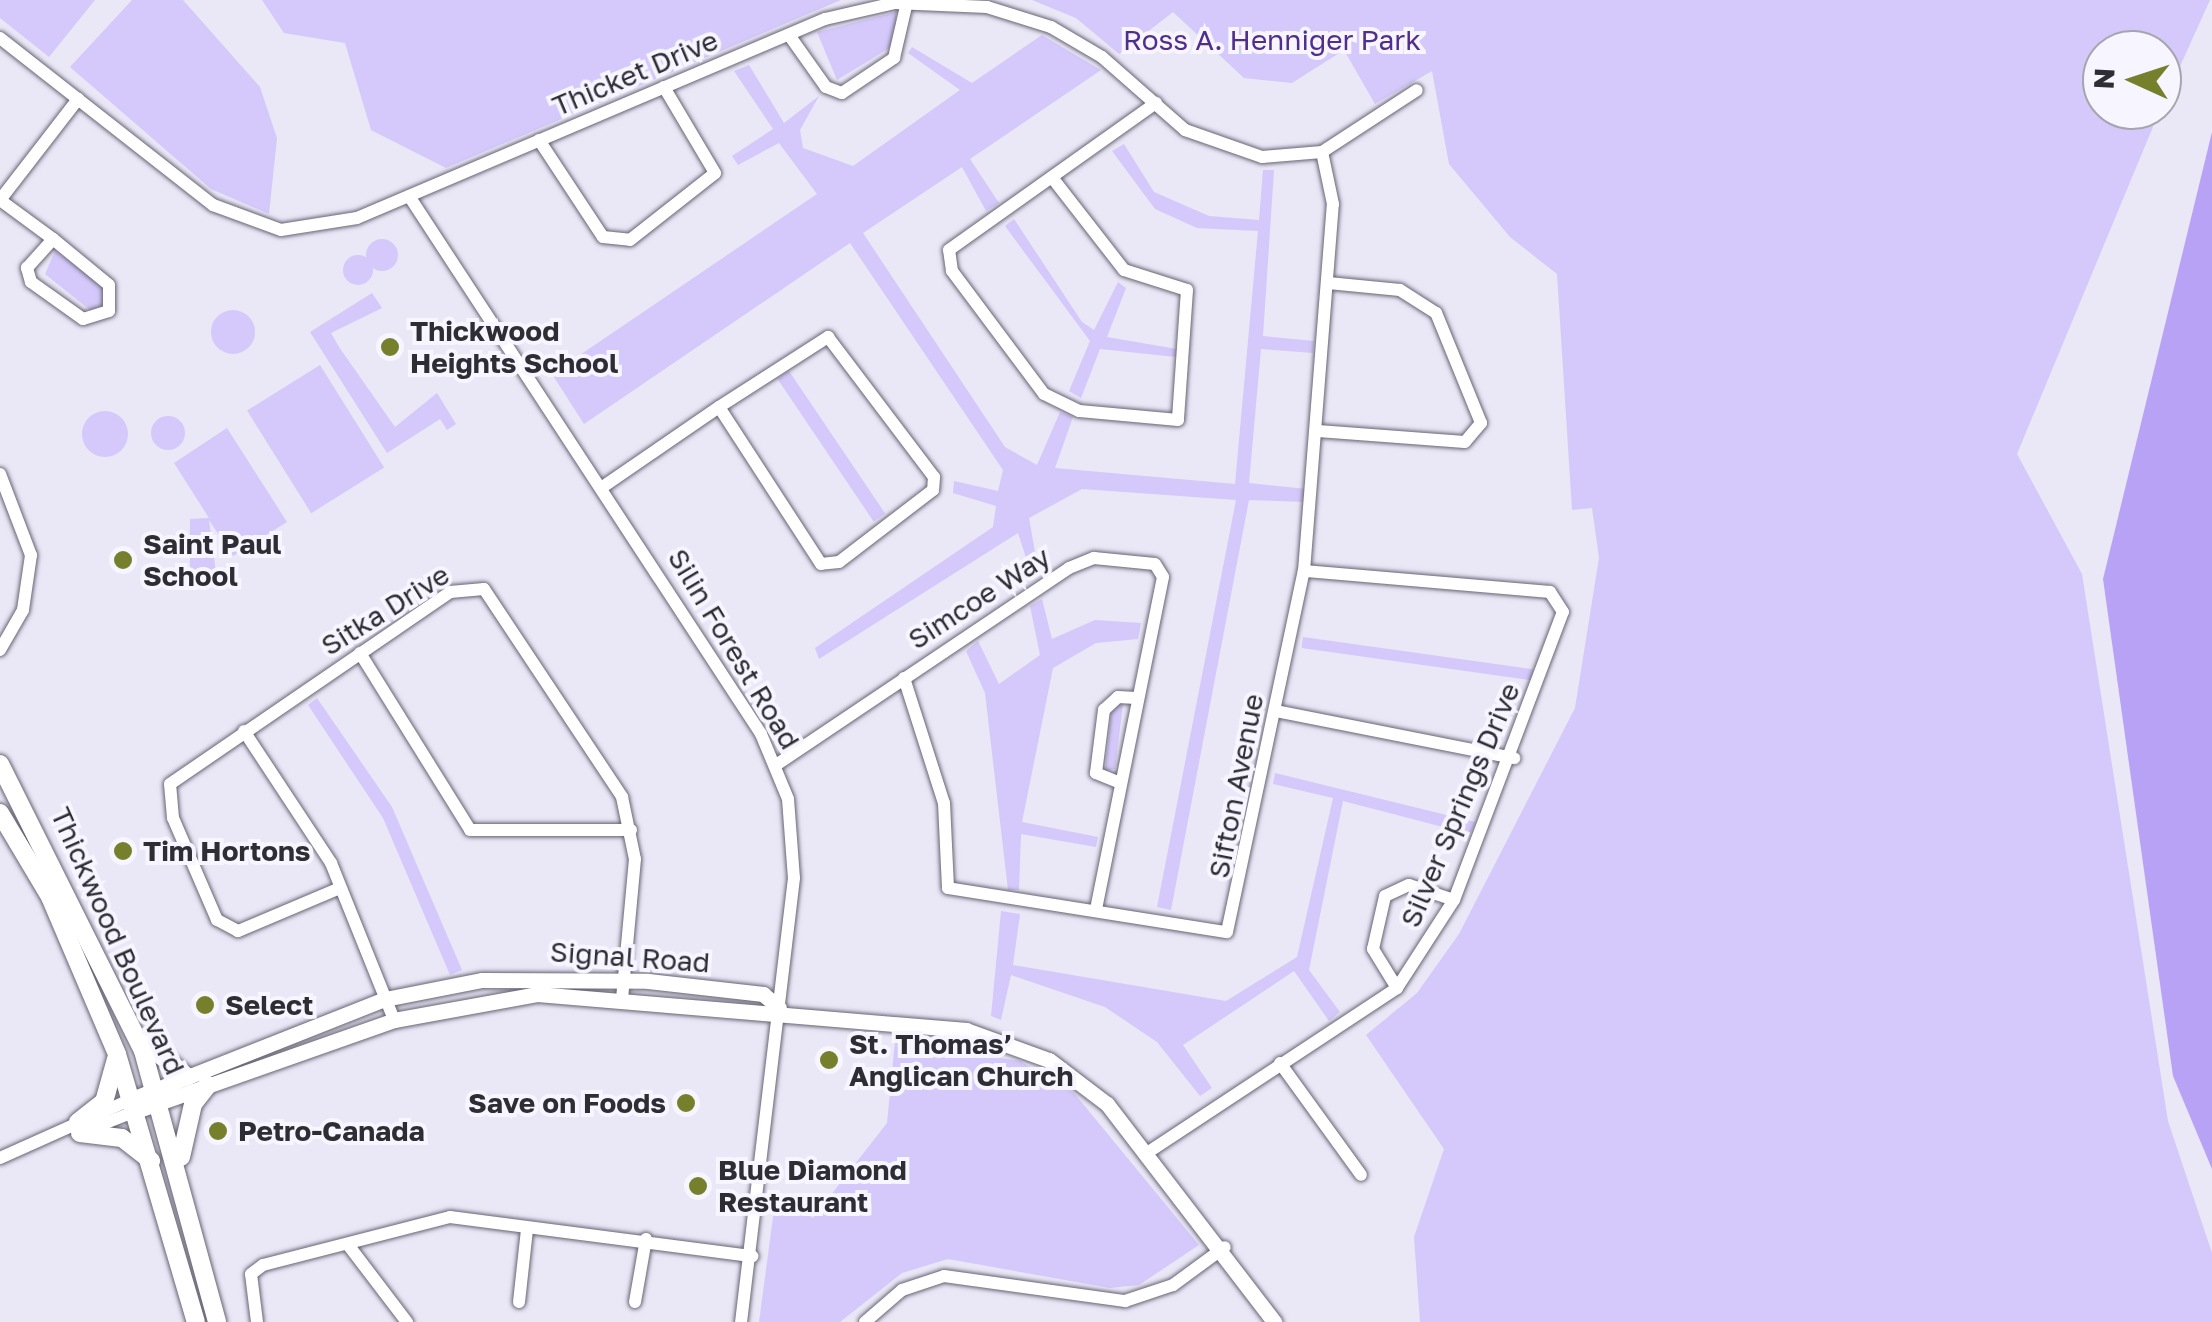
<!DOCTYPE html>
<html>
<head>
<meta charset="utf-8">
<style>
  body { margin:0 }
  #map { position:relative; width:2212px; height:1322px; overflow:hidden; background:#eae7f7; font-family:"Golos Text",sans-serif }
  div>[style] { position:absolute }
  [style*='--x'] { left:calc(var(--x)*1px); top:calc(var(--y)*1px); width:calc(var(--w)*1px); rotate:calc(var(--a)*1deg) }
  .green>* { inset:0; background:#d4c9fa; transform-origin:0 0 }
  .round { border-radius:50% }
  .water>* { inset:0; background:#b7a2f6 }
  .roads { filter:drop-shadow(0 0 2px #676473) drop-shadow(0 0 2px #676473) }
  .minor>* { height:12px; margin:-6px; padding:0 6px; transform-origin:6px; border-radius:6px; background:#fff }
  .tertiary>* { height:15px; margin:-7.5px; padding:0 7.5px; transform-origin:7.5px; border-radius:7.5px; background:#fff }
  .secondary>* { height:18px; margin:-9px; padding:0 9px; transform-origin:9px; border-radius:9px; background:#fff }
  .dots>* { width:28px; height:28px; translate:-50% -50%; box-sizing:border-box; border:5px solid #f7f5ff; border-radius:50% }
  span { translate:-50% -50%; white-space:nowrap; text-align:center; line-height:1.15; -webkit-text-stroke:8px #f7f5ff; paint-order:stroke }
  .park-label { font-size:28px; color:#502e8d }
  .street-label { font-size:28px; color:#2e2d33 }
  .poi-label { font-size:28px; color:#2e2d33; font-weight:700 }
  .left { translate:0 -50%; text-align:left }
  .right { translate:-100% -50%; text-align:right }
  .north { position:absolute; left:2082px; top:30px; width:100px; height:100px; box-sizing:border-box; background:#f7f5ff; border:2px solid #a7a5ad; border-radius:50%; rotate:273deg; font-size:28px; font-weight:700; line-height:40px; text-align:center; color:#2e2d33 }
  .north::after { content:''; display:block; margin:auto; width:35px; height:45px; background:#767f2b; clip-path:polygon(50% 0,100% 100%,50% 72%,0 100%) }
</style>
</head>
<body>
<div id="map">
  <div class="green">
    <div style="clip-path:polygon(0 0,95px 0,49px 57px,0 18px)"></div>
    <div style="clip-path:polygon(132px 0,183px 0,260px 87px,277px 138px,269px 214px,211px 189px,70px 67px)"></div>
    <div style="clip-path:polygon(262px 0,841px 0,446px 168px,371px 130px,345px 43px,284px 33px)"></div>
    <div style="clip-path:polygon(1032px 0,2210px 0,2162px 106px,2162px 50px,2102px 50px,2102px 110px,2160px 110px,2017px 454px,2082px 574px,2168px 1121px,2212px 1253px,2212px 1322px,1420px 1322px,1414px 1237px,1444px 1149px,1366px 1035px,1417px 993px,1459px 934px,1575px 708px,1599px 558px,1592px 508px,1572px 510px,1557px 274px,1510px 237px,1449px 164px,1432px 71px,1375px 104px,1344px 50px,1292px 83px,1244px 78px,1173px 12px,1119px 54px,1076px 18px)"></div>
    <div style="clip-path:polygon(896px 12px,896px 44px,837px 80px,817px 32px)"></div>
    <div style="clip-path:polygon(1042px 35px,1101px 70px,970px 159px,999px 203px,986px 211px,962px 167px,863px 233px,1005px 447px,1037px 465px,1060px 412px,1073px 417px,1055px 468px,1235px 484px,1258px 231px,1197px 228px,1155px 209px,1112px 151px,1124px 144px,1154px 192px,1209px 216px,1259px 220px,1263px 170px,1274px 170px,1263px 336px,1314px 341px,1313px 353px,1261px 349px,1249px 483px,1307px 489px,1305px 502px,1249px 500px,1171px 910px,1157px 907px,1236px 500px,1082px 489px,1029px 518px,1038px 569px,1031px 573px,1018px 533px,819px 659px,815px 648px,993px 527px,996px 506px,953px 493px,954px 481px,998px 491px,1003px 470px,850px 243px,584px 424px,552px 374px,817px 194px,779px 143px,738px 165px,732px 156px,773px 129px,734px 71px,749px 65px,784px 123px,819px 96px,800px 130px,803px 148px,853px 166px,960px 90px,908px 53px,912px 47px,972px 83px)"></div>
    <div style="clip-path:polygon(1014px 219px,1082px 322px,1094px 330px,1118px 282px,1126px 288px,1107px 337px,1177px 349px,1176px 357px,1100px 349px,1081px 398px,1069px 391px,1090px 341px,1005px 226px)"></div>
    <div class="round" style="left:366px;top:239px;width:32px;height:32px"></div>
    <div style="clip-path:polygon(55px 251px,108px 289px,106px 304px,90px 310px,45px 274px)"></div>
    <div class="round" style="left:343px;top:255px;width:30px;height:30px"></div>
    <div style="clip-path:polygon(372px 293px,382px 308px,331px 333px,339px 347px,395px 427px,437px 393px,456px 424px,447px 430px,440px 419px,387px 453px,310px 332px)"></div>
    <div class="round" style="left:211px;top:310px;width:44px;height:44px"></div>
    <div style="left:320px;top:365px;width:121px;height:86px;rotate:58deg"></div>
    <div style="left:789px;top:371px;width:172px;height:14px;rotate:56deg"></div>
    <div class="round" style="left:82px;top:411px;width:46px;height:46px"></div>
    <div class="round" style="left:151px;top:416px;width:34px;height:34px"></div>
    <div style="clip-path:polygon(227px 428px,287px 522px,233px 556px,209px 520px,217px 580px,190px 587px,190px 519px,209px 518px,174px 463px)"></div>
    <div style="clip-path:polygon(1042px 599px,1052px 639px,1095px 620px,1141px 623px,1138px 639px,1096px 643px,1053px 668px,1022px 822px,1098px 837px,1096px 847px,1021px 834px,1019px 890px,1008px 890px,985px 693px,966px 651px,978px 641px,999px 684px,1040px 655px,1030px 606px)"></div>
    <div style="left:1303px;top:637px;width:233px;height:11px;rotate:8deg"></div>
    <div style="clip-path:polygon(317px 698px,392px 807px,462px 970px,450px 975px,383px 818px,308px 705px)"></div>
    <div style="clip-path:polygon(1123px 704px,1115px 769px,1105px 771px,1112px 707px)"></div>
    <div style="clip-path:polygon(1275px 773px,1475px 822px,1470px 834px,1343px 801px,1309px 970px,1340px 1012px,1329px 1021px,1294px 971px,1183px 1045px,1212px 1088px,1200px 1096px,1157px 1042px,1105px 1007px,1011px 975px,1001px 1020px,991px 1016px,1001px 911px,1020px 914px,1013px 965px,1226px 1001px,1297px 957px,1333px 798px,1273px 784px)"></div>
    <div style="clip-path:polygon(895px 1041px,1020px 1061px,1074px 1093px,1199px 1245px,1139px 1285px,1110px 1288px,948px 1259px,902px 1273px,840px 1322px,759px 1322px,776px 1195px,813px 1218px,887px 1123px)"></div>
  </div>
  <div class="water">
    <div style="clip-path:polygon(2212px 132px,2212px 1169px,2173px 1076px,2103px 579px)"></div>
  </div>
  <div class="roads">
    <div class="minor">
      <div style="--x:789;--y:35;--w:64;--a:54.6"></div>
      <div style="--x:826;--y:87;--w:17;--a:21"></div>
      <div style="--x:842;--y:93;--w:63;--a:-33.9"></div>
      <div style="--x:894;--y:58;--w:57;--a:-76.9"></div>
      <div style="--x:0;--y:38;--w:271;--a:38.1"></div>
      <div style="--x:213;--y:205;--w:72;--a:20.2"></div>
      <div style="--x:281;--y:230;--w:77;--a:-9"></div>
      <div style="--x:357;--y:218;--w:509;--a:-23.04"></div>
      <div style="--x:825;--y:19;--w:72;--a:-12.9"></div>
      <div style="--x:895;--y:3;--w:92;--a:2.5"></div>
      <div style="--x:987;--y:7;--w:67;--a:17.4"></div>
      <div style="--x:1051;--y:27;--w:59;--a:30.5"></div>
      <div style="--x:1102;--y:57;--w:111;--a:41.3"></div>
      <div style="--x:1185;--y:130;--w:82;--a:19.3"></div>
      <div style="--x:1262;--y:157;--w:60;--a:-4.8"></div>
      <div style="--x:1322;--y:152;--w:113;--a:-33.1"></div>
      <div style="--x:539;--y:140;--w:116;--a:56.6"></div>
      <div style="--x:603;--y:237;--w:27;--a:6"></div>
      <div style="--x:630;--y:240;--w:108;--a:-38.2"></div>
      <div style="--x:715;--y:173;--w:100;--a:-120.7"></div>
      <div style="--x:1054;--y:180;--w:114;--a:52.1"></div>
      <div style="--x:1124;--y:270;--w:66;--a:17.6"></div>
      <div style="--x:1187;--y:290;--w:130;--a:94"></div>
      <div style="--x:1178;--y:420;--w:99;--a:-174.8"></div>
      <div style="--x:1079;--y:411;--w:39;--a:-154"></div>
      <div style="--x:1044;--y:394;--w:154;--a:-126.8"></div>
      <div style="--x:952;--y:271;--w:21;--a:-98"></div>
      <div style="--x:949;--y:250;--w:254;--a:-35.4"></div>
      <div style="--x:409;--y:196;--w:643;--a:56.8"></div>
      <div style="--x:761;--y:734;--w:70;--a:67.4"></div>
      <div style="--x:788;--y:799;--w:79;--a:85.7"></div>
      <div style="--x:794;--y:878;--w:447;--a:96.8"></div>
      <div style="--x:0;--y:200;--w:66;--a:36.3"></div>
      <div style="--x:53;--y:239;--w:72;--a:39.4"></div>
      <div style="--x:109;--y:285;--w:26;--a:90"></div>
      <div style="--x:109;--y:311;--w:27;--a:163"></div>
      <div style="--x:83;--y:319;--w:64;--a:-144.6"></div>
      <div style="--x:31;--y:282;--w:15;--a:-106"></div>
      <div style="--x:27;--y:268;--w:39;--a:-48"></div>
      <div style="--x:0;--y:200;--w:128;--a:-52.3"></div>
      <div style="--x:1318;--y:431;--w:147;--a:4.3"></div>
      <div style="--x:1465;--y:442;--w:25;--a:-50"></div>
      <div style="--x:1481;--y:423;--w:119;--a:-112.2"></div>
      <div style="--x:1436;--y:313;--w:43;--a:-147.4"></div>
      <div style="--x:1400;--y:290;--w:72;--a:-174.4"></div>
      <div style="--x:0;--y:474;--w:87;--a:69.1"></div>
      <div style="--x:31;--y:555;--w:56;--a:98.3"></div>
      <div style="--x:23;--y:610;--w:46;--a:119.9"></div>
      <div style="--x:604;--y:486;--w:140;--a:-34.5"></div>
      <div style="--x:719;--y:407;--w:130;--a:-32.7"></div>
      <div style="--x:828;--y:337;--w:176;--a:52.9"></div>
      <div style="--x:934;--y:477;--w:13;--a:94"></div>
      <div style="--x:933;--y:490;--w:118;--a:142.5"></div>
      <div style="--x:839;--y:562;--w:18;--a:174"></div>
      <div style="--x:821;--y:564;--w:187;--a:-123"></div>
      <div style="--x:360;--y:653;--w:208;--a:58.1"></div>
      <div style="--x:470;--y:830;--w:161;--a:0"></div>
      <div style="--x:904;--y:678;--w:131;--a:72.3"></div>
      <div style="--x:944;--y:803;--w:85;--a:87.3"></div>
      <div style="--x:948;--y:888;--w:282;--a:9"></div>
      <div style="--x:1227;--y:932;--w:369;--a:-78"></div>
      <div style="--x:1304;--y:571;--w:368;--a:-85.5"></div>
      <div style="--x:1333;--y:204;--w:53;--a:-101.9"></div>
      <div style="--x:1276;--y:711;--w:243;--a:11.2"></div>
      <div style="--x:244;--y:731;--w:158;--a:56.6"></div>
      <div style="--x:331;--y:863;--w:169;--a:68.1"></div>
      <div style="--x:776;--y:765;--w:353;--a:-33.9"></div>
      <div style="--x:1069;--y:568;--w:27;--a:-22"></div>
      <div style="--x:1094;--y:558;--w:61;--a:5.6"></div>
      <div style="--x:1155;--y:564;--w:15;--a:58"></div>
      <div style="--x:1163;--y:577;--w:339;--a:101.4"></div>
      <div style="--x:1118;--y:782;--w:24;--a:-158"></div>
      <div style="--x:1096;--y:773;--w:64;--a:-82.8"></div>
      <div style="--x:1104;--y:710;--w:19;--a:-43"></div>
      <div style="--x:1118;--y:697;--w:18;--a:3"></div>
      <div style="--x:340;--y:888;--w:111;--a:157.1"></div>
      <div style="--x:238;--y:931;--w:24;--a:-152"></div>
      <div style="--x:217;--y:920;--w:111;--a:-113.3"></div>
      <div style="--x:173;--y:818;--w:34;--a:-95"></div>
      <div style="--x:170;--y:784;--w:340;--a:-34.4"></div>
      <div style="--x:450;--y:592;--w:34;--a:-5"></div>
      <div style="--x:484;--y:589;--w:250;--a:56.4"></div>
      <div style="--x:622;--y:797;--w:63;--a:78.2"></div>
      <div style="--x:635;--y:859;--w:141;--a:95.3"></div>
      <div style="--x:1397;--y:988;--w:46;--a:-121.6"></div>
      <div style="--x:1373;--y:949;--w:54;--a:-77.2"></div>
      <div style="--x:1385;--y:896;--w:26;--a:-25"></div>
      <div style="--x:1409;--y:885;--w:47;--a:18.4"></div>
      <div style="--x:1280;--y:1063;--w:138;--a:54.1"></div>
      <div style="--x:83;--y:1132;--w:57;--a:-21.6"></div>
      <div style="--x:1150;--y:1151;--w:296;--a:-33.4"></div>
      <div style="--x:1397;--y:988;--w:105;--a:-57.1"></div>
      <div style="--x:1454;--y:900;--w:308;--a:-69.3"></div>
      <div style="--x:1563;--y:612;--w:24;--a:-123"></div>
      <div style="--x:1550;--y:592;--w:247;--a:-175.1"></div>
      <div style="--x:0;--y:1158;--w:145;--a:-24.1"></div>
      <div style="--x:349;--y:1246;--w:96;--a:52.7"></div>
      <div style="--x:519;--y:1302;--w:72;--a:-83.7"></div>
      <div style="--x:635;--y:1302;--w:64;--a:-80.1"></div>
      <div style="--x:257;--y:1322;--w:48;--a:-97.1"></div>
      <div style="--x:251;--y:1274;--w:15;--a:-37"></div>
      <div style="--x:263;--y:1265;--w:193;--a:-14.4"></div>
      <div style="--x:450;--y:1217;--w:305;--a:7.4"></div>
      <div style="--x:865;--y:1322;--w:49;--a:-40.9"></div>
      <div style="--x:902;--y:1290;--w:44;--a:-18.4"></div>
      <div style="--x:944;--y:1276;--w:183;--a:7.9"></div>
      <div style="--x:1125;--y:1301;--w:51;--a:-18.4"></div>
      <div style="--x:1173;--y:1285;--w:64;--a:-36.2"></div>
    </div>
    <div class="tertiary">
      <div style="--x:132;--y:1099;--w:272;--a:-21.6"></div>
      <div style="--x:385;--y:999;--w:99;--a:-11.1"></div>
      <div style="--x:482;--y:980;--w:166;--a:0.3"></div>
      <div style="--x:648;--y:981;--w:116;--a:6.4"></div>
      <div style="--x:763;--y:994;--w:21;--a:41"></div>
      <div style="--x:136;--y:1111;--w:274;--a:-19.4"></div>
      <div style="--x:394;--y:1020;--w:145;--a:-10.3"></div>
      <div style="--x:537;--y:994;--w:431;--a:4.8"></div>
      <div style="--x:966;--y:1030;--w:88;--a:19.9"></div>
      <div style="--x:1049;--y:1060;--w:73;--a:37.2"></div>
      <div style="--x:1107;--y:1104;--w:275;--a:52.5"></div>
    </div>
    <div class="secondary">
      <div style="--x:0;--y:764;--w:321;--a:63.5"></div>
      <div style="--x:143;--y:1051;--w:281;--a:74.7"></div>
      <div style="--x:0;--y:813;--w:98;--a:59.2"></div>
      <div style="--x:50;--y:897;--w:171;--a:66.9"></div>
      <div style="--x:117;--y:1054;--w:279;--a:73.6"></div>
      <div style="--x:142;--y:1040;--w:58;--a:39.4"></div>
      <div style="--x:78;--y:1122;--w:33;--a:-38"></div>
      <div style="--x:104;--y:1102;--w:45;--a:-74.4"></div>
      <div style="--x:80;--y:1133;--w:42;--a:6.8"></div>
      <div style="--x:122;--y:1138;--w:37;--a:38"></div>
      <div style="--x:181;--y:1157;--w:54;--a:-77.2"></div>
      <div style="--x:193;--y:1104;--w:24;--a:-52"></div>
    </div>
  </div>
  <div class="dots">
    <div style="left:390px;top:347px;background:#767f2b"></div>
    <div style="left:123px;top:560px;background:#767f2b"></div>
    <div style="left:123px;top:851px;background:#767f2b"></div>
    <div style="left:205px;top:1005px;background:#767f2b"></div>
    <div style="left:829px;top:1060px;background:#767f2b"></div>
    <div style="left:686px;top:1103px;background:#767f2b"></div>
    <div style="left:218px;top:1131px;background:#767f2b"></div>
    <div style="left:698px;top:1186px;background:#767f2b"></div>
  </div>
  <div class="park-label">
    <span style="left:1272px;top:40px">Ross A. Henniger Park</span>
  </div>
  <div class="street-label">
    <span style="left:635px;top:73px;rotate:-23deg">Thicket Drive</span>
    <span style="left:979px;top:598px;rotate:-33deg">Simcoe Way</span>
    <span style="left:385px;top:610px;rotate:-32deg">Sitka Drive</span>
    <span style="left:734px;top:649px;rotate:59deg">Silin Forest Road</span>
    <span style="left:1236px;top:786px;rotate:-79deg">Sifton Avenue</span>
    <span style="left:1460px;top:805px;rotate:-67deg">Silver Springs Drive</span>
    <span style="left:118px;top:941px;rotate:66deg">Thickwood Boulevard</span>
    <span style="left:630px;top:957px;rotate:4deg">Signal Road</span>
  </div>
  <div class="poi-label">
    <span class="left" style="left:410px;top:347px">Thickwood<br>Heights School</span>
    <span class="left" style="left:143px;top:560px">Saint Paul<br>School</span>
    <span class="left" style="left:143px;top:851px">Tim Hortons</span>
    <span class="left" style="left:225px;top:1005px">Select</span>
    <span class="left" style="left:849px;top:1060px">St. Thomas’<br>Anglican Church</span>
    <span class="right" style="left:666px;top:1103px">Save on Foods</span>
    <span class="left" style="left:238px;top:1131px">Petro-Canada</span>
    <span class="left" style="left:718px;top:1186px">Blue Diamond<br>Restaurant</span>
  </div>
  <div class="north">N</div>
</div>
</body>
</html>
